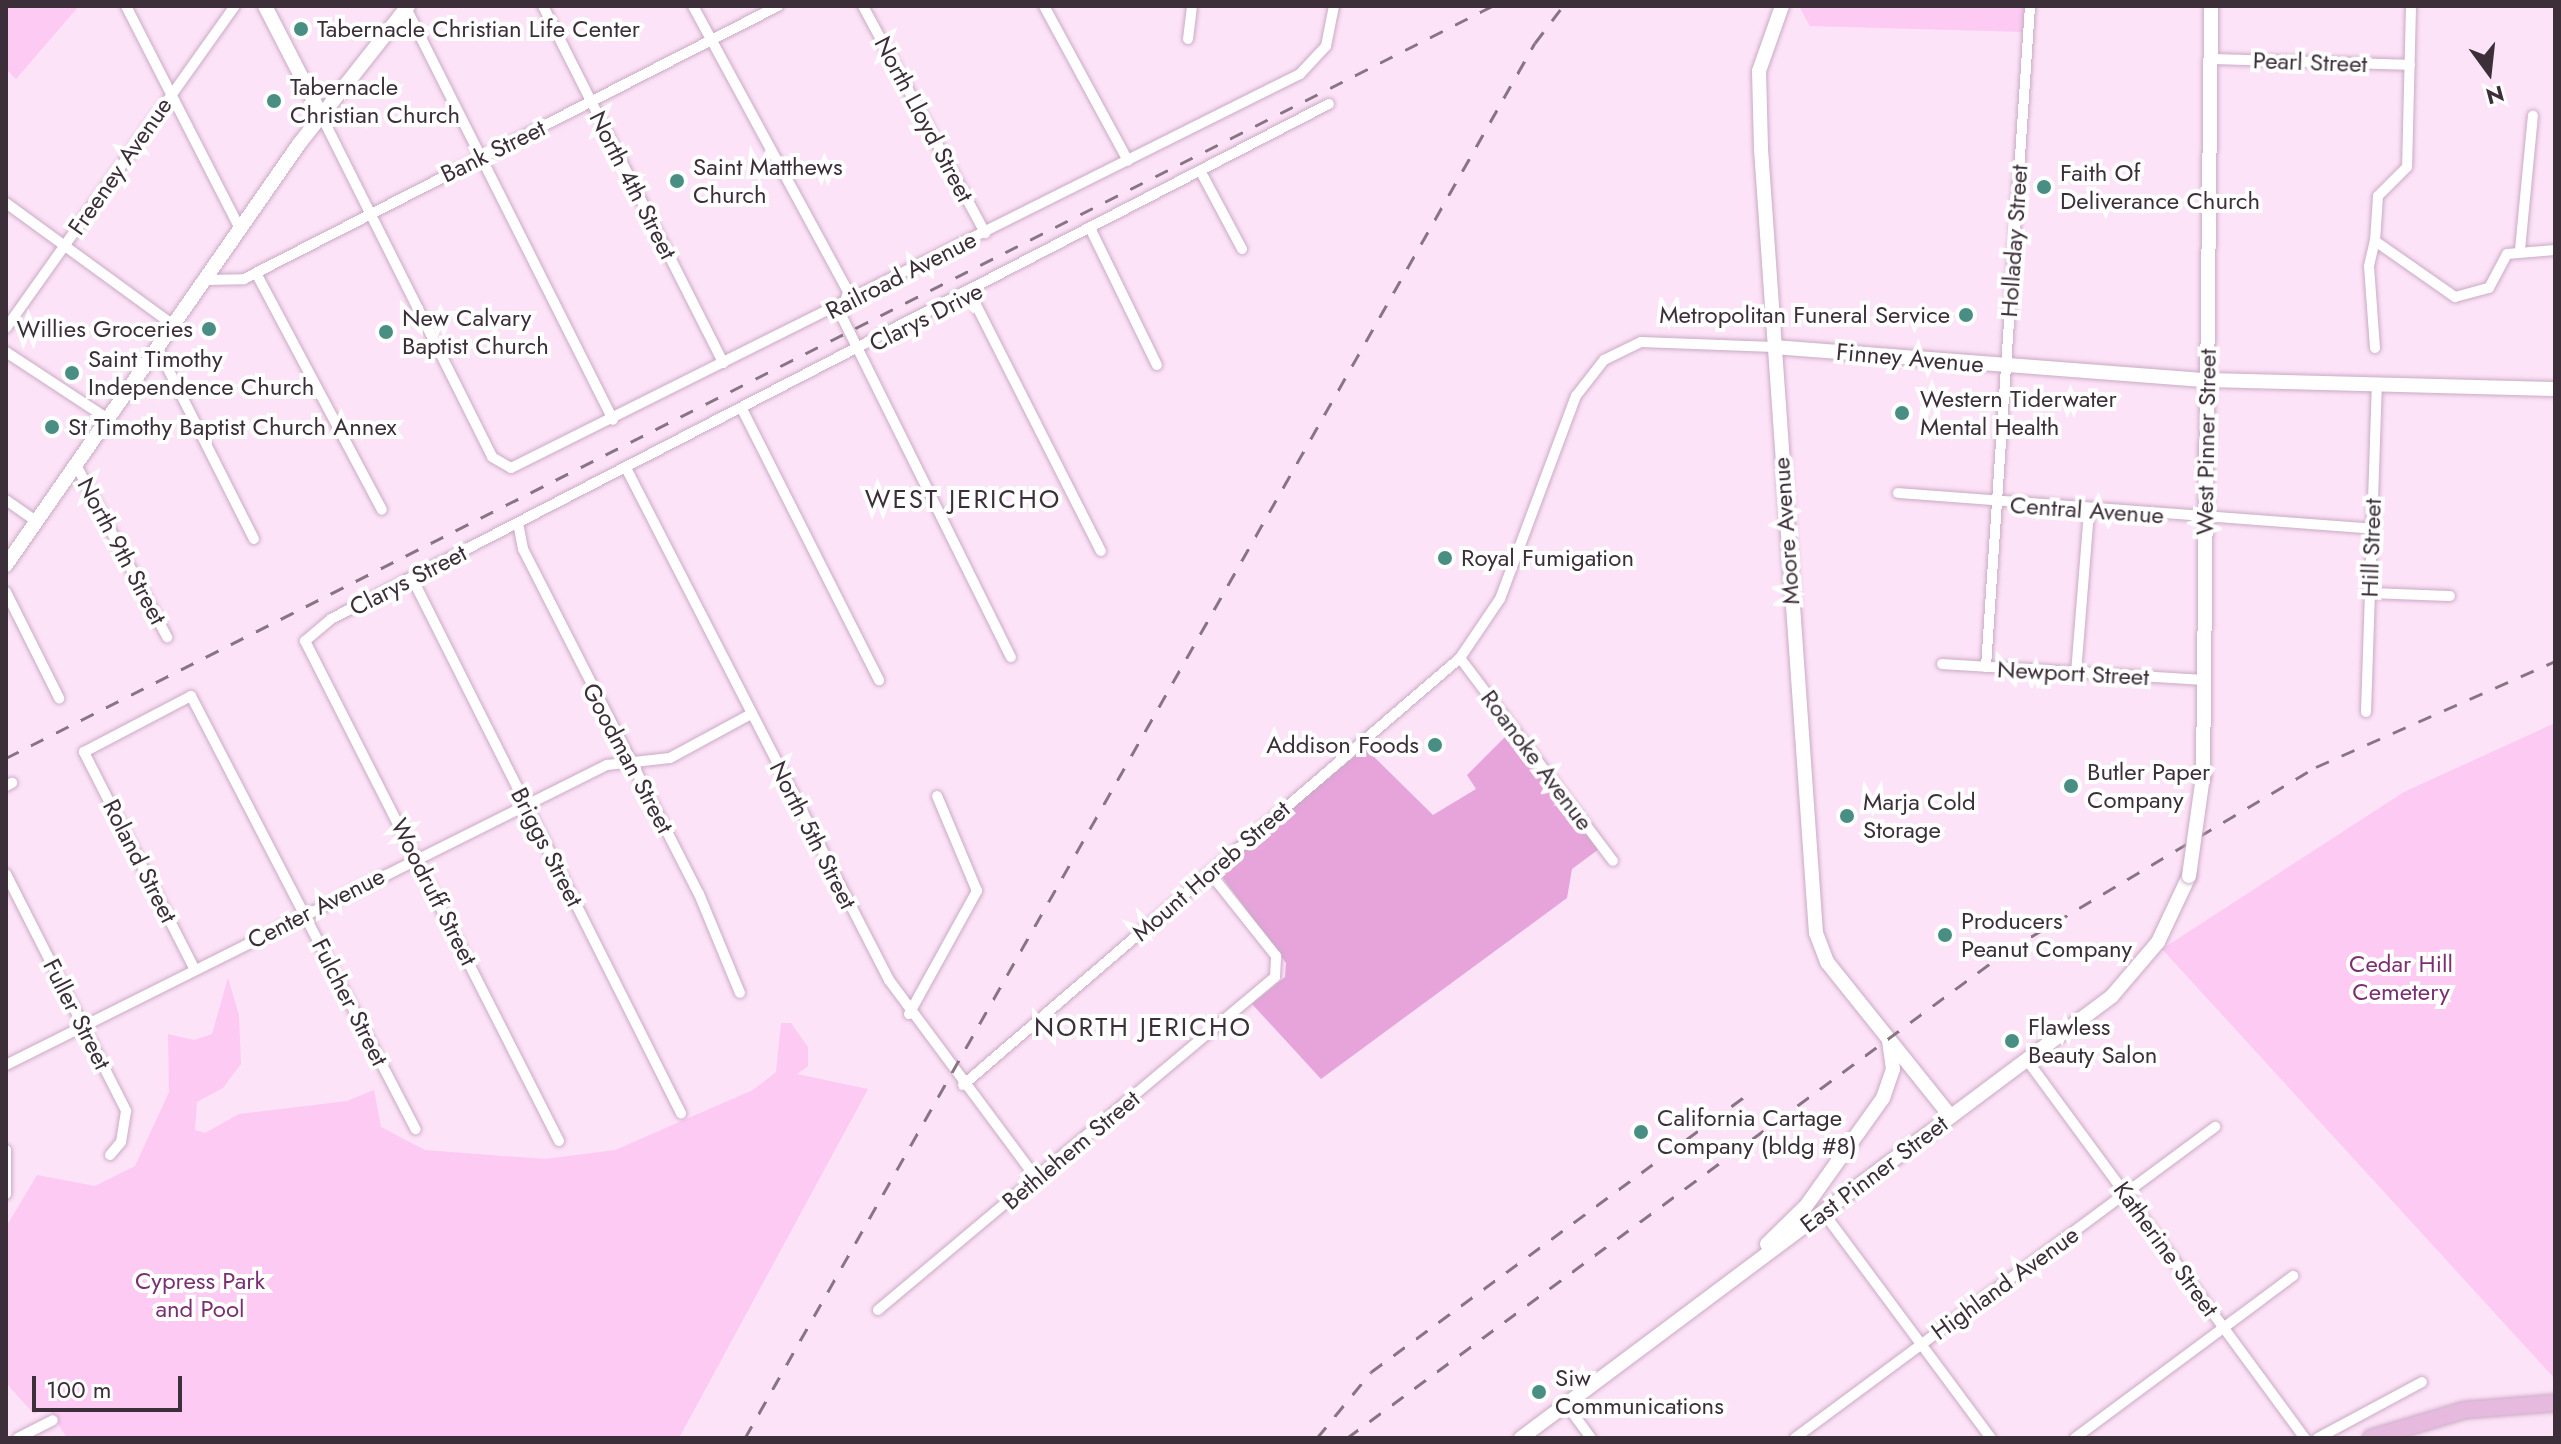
<!DOCTYPE html>
<html>
<head>
<meta charset="utf-8">
<style>
  body { margin:0 }
  #map { position:relative; width:2561px; height:1444px; overflow:hidden; background:#fde3f8; font-family:Jost,sans-serif }
  div>[style] { position:absolute }
  [style*='--x'] { left:calc(var(--x)*1px); top:calc(var(--y)*1px); width:calc(var(--w)*1px); rotate:calc(var(--a)*1deg) }
  .green>* { inset:0; background:#fccaf3 }
  .forest>* { inset:0; background:#e6a4db }
  .roads { filter:drop-shadow(0 0 2px #caabc4) drop-shadow(0 0 2px #caabc4) }
  .street>* { height:10px; margin:-5px; padding:0 5px; transform-origin:5px; border-radius:5px; background:#fff }
  .secondary>* { height:14px; margin:-7px; padding:0 7px; transform-origin:7px; border-radius:7px; background:#fff }
  .primary>* { height:16px; margin:-8px; padding:0 8px; transform-origin:8px; border-radius:8px; background:#e5bade }
  .rail>* { height:3px; margin-top:-1.5px; transform-origin:0; background:repeating-linear-gradient(90deg,#877583 0 14px,transparent 0 28px) }
  .bridges { filter:drop-shadow(0 0 2px #caabc4) drop-shadow(0 0 2px #caabc4) }
  .secondary-bridge>* { height:14px; margin:-7px; padding:0 7px; transform-origin:7px; border-radius:7px; background:#fff }
  .dots>* { width:22px; height:22px; translate:-50% -50%; box-sizing:border-box; border:4px solid #fff; border-radius:50% }
  span { translate:-50% -50%; white-space:nowrap; text-align:center; line-height:1.15; -webkit-text-stroke:8px #fff; paint-order:stroke }
  .poi-label { font-size:24px; color:#3c2f39 }
  .left { translate:0 -50%; text-align:left }
  .right { translate:-100% -50%; text-align:right }
  .street-label { font-size:24px; color:#3c2f39 }
  .park-label { font-size:24px; color:#7b2f72 }
  .neighbourhood-label { font-size:26px; color:#3c2f39; letter-spacing:2px }
  .frame { position:absolute; inset:0; border:8px solid #3c2f39; pointer-events:none }
  .north { position:absolute; left:2449px; top:32px; width:80px; height:80px; -webkit-text-stroke:6px #fff; paint-order:stroke; rotate:165deg; font-size:22px; font-weight:700; line-height:32px; text-align:center; color:#3c2f39 }
  .north::after { content:''; display:block; margin:auto; width:28px; height:36px; background:#3c2f39; clip-path:polygon(50% 0,100% 100%,50% 72%,0 100%) }
  .scale { position:absolute; left:32px; top:1376px; width:150px; height:36px; box-sizing:border-box; border:4px solid #3c2f39; border-top:0; padding-left:10px; font-size:24px; line-height:28px; white-space:nowrap; color:#3c2f39; -webkit-text-stroke:6px #fff; paint-order:stroke }
</style>
</head>
<body>
<div id="map">
  <div class="green">
    <div style="clip-path:polygon(6px 6px,79px 6px,16px 79px,6px 69px)"></div>
    <div style="clip-path:polygon(1799px 6px,2025px 6px,2023px 32px,1810px 26px)"></div>
    <div style="clip-path:polygon(2555px 723px,2555px 1379px,2162px 949px,2404px 792px)"></div>
    <div style="clip-path:polygon(228px 978px,239px 1015px,241px 1064px,223px 1088px,197px 1102px,195px 1130px,205px 1133px,239px 1114px,347px 1101px,374px 1090px,381px 1127px,425px 1150px,545px 1159px,615px 1150px,753px 1090px,776px 1072px,781px 1023px,791px 1023px,808px 1047px,808px 1066px,797px 1074px,868px 1089px,679px 1438px,67px 1438px,48px 1408px,34px 1414px,6px 1383px,6px 1227px,37px 1175px,95px 1186px,135px 1166px,169px 1092px,168px 1034px,194px 1040px,212px 1034px)"></div>
  </div>
  <div class="forest">
    <div style="clip-path:polygon(1511px 731px,1599px 849px,1572px 869px,1567px 898px,1321px 1079px,1252px 1004px,1285px 977px,1286px 963px,1217px 870px,1365px 748px,1433px 815px,1476px 789px,1467px 775px)"></div>
  </div>
  <div class="roads">
    <div class="street">
      <div style="--x:126;--y:6;--w:250;--a:62.9"></div>
      <div style="--x:405;--y:6;--w:463;--a:63.3"></div>
      <div style="--x:543;--y:6;--w:400;--a:63.2"></div>
      <div style="--x:693;--y:6;--w:325;--a:61.5"></div>
      <div style="--x:848;--y:292;--w:24;--a:107"></div>
      <div style="--x:841;--y:315;--w:382;--a:63.6"></div>
      <div style="--x:863;--y:6;--w:258;--a:61.7"></div>
      <div style="--x:1044;--y:6;--w:176;--a:61.5"></div>
      <div style="--x:2411;--y:6;--w:161;--a:91.4"></div>
      <div style="--x:2407;--y:167;--w:41;--a:135"></div>
      <div style="--x:2378;--y:196;--w:45;--a:93.8"></div>
      <div style="--x:2375;--y:241;--w:98;--a:35"></div>
      <div style="--x:2455;--y:297;--w:35;--a:-15"></div>
      <div style="--x:2489;--y:288;--w:38;--a:-62"></div>
      <div style="--x:2507;--y:254;--w:48;--a:-4.8"></div>
      <div style="--x:1188;--y:39;--w:33;--a:-83"></div>
      <div style="--x:2210;--y:59;--w:200;--a:1.7"></div>
      <div style="--x:321;--y:115;--w:382;--a:63.4"></div>
      <div style="--x:492;--y:457;--w:22;--a:30"></div>
      <div style="--x:511;--y:468;--w:882;--a:-26.54"></div>
      <div style="--x:1300;--y:74;--w:38;--a:-47"></div>
      <div style="--x:1326;--y:46;--w:41;--a:-78.7"></div>
      <div style="--x:1202;--y:174;--w:85;--a:61.9"></div>
      <div style="--x:6;--y:203;--w:207;--a:36.1"></div>
      <div style="--x:1092;--y:232;--w:148;--a:64"></div>
      <div style="--x:2520;--y:250;--w:135;--a:-84.5"></div>
      <div style="--x:256;--y:273;--w:268;--a:62"></div>
      <div style="--x:205;--y:280;--w:39;--a:-1"></div>
      <div style="--x:244;--y:279;--w:600;--a:-27.08"></div>
      <div style="--x:971;--y:295;--w:287;--a:63.1"></div>
      <div style="--x:6;--y:328;--w:395;--a:-54.6"></div>
      <div style="--x:157;--y:347;--w:215;--a:63.2"></div>
      <div style="--x:2375;--y:348;--w:82;--a:-94.2"></div>
      <div style="--x:2369;--y:266;--w:26;--a:-77"></div>
      <div style="--x:6;--y:352;--w:122;--a:33.3"></div>
      <div style="--x:742;--y:409;--w:304;--a:63.2"></div>
      <div style="--x:76;--y:465;--w:195;--a:62.1"></div>
      <div style="--x:626;--y:468;--w:576;--a:62.81"></div>
      <div style="--x:889;--y:980;--w:247;--a:53.4"></div>
      <div style="--x:1898;--y:493;--w:475;--a:4.3"></div>
      <div style="--x:6;--y:500;--w:38;--a:35"></div>
      <div style="--x:518;--y:523;--w:26;--a:79"></div>
      <div style="--x:523;--y:549;--w:387;--a:63"></div>
      <div style="--x:699;--y:894;--w:107;--a:67.5"></div>
      <div style="--x:413;--y:580;--w:597;--a:63.31"></div>
      <div style="--x:6;--y:592;--w:119;--a:63.4"></div>
      <div style="--x:2369;--y:593;--w:81;--a:2.1"></div>
      <div style="--x:1460;--y:658;--w:254;--a:53"></div>
      <div style="--x:1942;--y:664;--w:262;--a:3.5"></div>
      <div style="--x:1986;--y:667;--w:662;--a:-86.19"></div>
      <div style="--x:2076;--y:673;--w:164;--a:-85.4"></div>
      <div style="--x:2366;--y:712;--w:329;--a:-88.1"></div>
      <div style="--x:6;--y:786;--w:7;--a:-27"></div>
      <div style="--x:6;--y:874;--w:266;--a:63.1"></div>
      <div style="--x:126;--y:1111;--w:31;--a:99"></div>
      <div style="--x:121;--y:1142;--w:17;--a:130"></div>
      <div style="--x:195;--y:970;--w:245;--a:-117"></div>
      <div style="--x:84;--y:752;--w:121;--a:-27.6"></div>
      <div style="--x:191;--y:696;--w:488;--a:62.6"></div>
      <div style="--x:909;--y:1014;--w:141;--a:-61.1"></div>
      <div style="--x:977;--y:891;--w:103;--a:-112.8"></div>
      <div style="--x:2027;--y:1060;--w:469;--a:53.7"></div>
      <div style="--x:6;--y:1065;--w:672;--a:-26.53"></div>
      <div style="--x:607;--y:765;--w:63;--a:-6.3"></div>
      <div style="--x:670;--y:758;--w:92;--a:-28.5"></div>
      <div style="--x:963;--y:1085;--w:655;--a:-40.67"></div>
      <div style="--x:1460;--y:658;--w:71;--a:-55.9"></div>
      <div style="--x:1500;--y:599;--w:217;--a:-69.5"></div>
      <div style="--x:1576;--y:396;--w:46;--a:-52.1"></div>
      <div style="--x:1604;--y:360;--w:41;--a:-25.9"></div>
      <div style="--x:1641;--y:342;--w:133;--a:2.2"></div>
      <div style="--x:559;--y:1141;--w:561;--a:-116.93"></div>
      <div style="--x:305;--y:641;--w:34;--a:-40"></div>
      <div style="--x:331;--y:619;--w:1123;--a:-27.3"></div>
      <div style="--x:6;--y:1150;--w:44;--a:90"></div>
      <div style="--x:1823;--y:1212;--w:282;--a:53.4"></div>
      <div style="--x:878;--y:1310;--w:518;--a:-39.99"></div>
      <div style="--x:1275;--y:977;--w:21;--a:-87"></div>
      <div style="--x:1276;--y:956;--w:106;--a:-128.5"></div>
      <div style="--x:1566;--y:1404;--w:42;--a:53.7"></div>
      <div style="--x:18;--y:1438;--w:39;--a:-27"></div>
      <div style="--x:1795;--y:1438;--w:523;--a:-36.52"></div>
      <div style="--x:2075;--y:1438;--w:272;--a:-36.6"></div>
      <div style="--x:2318;--y:1438;--w:118;--a:-28.3"></div>
    </div>
    <div class="secondary">
      <div style="--x:265;--y:6;--w:123;--a:62.8"></div>
      <div style="--x:1782;--y:6;--w:69;--a:109.5"></div>
      <div style="--x:1759;--y:71;--w:78;--a:88.5"></div>
      <div style="--x:1761;--y:149;--w:786;--a:85.99"></div>
      <div style="--x:1816;--y:933;--w:31;--a:69"></div>
      <div style="--x:1827;--y:962;--w:198;--a:51.3"></div>
      <div style="--x:1774;--y:347;--w:433;--a:4.4"></div>
      <div style="--x:2206;--y:380;--w:349;--a:1.5"></div>
      <div style="--x:6;--y:565;--w:513;--a:-55.16"></div>
      <div style="--x:299;--y:144;--w:176;--a:-51.7"></div>
      <div style="--x:2203;--y:776;--w:770;--a:-89.4"></div>
      <div style="--x:1767;--y:1244;--w:54;--a:-44.3"></div>
      <div style="--x:1806;--y:1206;--w:133;--a:-54.5"></div>
      <div style="--x:1883;--y:1098;--w:31;--a:-71"></div>
      <div style="--x:1893;--y:1069;--w:28;--a:-98"></div>
      <div style="--x:1521;--y:1438;--w:738;--a:-36.79"></div>
      <div style="--x:2112;--y:996;--w:71;--a:-49.6"></div>
      <div style="--x:2158;--y:942;--w:73;--a:-64.8"></div>
    </div>
    <div class="primary">
      <div style="--x:2371;--y:1438;--w:98;--a:-16.6"></div>
      <div style="--x:2465;--y:1410;--w:90;--a:-4.4"></div>
    </div>
  </div>
  <div class="rail">
    <div style="--x:6;--y:758;--w:1665;--a:-26.84"></div>
    <div style="--x:745;--y:1438;--w:1603;--a:-60.48"></div>
    <div style="--x:1535;--y:43;--w:46;--a:-52.9"></div>
    <div style="--x:1317;--y:1438;--w:85;--a:-50.7"></div>
    <div style="--x:1371;--y:1372;--w:468;--a:-36.4"></div>
    <div style="--x:1347;--y:1438;--w:820;--a:-36.42"></div>
    <div style="--x:2007;--y:951;--w:360;--a:-30.8"></div>
    <div style="--x:2316;--y:767;--w:261;--a:-23.9"></div>
  </div>
  <div class="bridges">
    <div class="secondary-bridge">
      <div style="--x:2189;--y:876;--w:101;--a:-82"></div>
    </div>
  </div>
  <div class="dots">
    <div style="left:301px;top:29px;background:#498e83"></div>
    <div style="left:274px;top:101px;background:#498e83"></div>
    <div style="left:677px;top:181px;background:#498e83"></div>
    <div style="left:2044px;top:187px;background:#498e83"></div>
    <div style="left:1966px;top:315px;background:#498e83"></div>
    <div style="left:209px;top:329px;background:#498e83"></div>
    <div style="left:386px;top:332px;background:#498e83"></div>
    <div style="left:72px;top:373px;background:#498e83"></div>
    <div style="left:1902px;top:413px;background:#498e83"></div>
    <div style="left:52px;top:427px;background:#498e83"></div>
    <div style="left:1445px;top:558px;background:#498e83"></div>
    <div style="left:1435px;top:745px;background:#498e83"></div>
    <div style="left:2071px;top:786px;background:#498e83"></div>
    <div style="left:1847px;top:816px;background:#498e83"></div>
    <div style="left:1945px;top:935px;background:#498e83"></div>
    <div style="left:2012px;top:1041px;background:#498e83"></div>
    <div style="left:1641px;top:1132px;background:#498e83"></div>
    <div style="left:1539px;top:1392px;background:#498e83"></div>
  </div>
  <div class="poi-label">
    <span class="left" style="left:317px;top:29px">Tabernacle Christian Life Center</span>
    <span class="left" style="left:290px;top:101px">Tabernacle<br>Christian Church</span>
    <span class="left" style="left:693px;top:181px">Saint Matthews<br>Church</span>
    <span class="left" style="left:2060px;top:187px">Faith Of<br>Deliverance Church</span>
    <span class="right" style="left:1950px;top:315px">Metropolitan Funeral Service</span>
    <span class="left" style="left:402px;top:332px">New Calvary<br>Baptist Church</span>
    <span class="right" style="left:193px;top:329px">Willies Groceries</span>
    <span class="left" style="left:88px;top:373px">Saint Timothy<br>Independence Church</span>
    <span class="left" style="left:1920px;top:413px">Western Tiderwater<br>Mental Health</span>
    <span class="left" style="left:68px;top:427px">St Timothy Baptist Church Annex</span>
    <span class="left" style="left:1461px;top:558px">Royal Fumigation</span>
    <span class="right" style="left:1419px;top:745px">Addison Foods</span>
    <span class="left" style="left:2087px;top:786px">Butler Paper<br>Company</span>
    <span class="left" style="left:1863px;top:816px">Marja Cold<br>Storage</span>
    <span class="left" style="left:1961px;top:935px">Producers<br>Peanut Company</span>
    <span class="left" style="left:2028px;top:1041px">Flawless<br>Beauty Salon</span>
    <span class="left" style="left:1657px;top:1132px">California Cartage<br>Company (bldg #8)</span>
    <span class="left" style="left:1555px;top:1392px">Siw<br>Communications</span>
  </div>
  <div class="street-label">
    <span style="left:2310px;top:62px;rotate:2deg">Pearl Street</span>
    <span style="left:924px;top:119px;rotate:62deg">North Lloyd Street</span>
    <span style="left:493px;top:151px;rotate:-26deg">Bank Street</span>
    <span style="left:120px;top:166px;rotate:-55deg">Freeney Avenue</span>
    <span style="left:633px;top:185px;rotate:63deg">North 4th Street</span>
    <span style="left:2014px;top:241px;rotate:-86deg">Holladay Street</span>
    <span style="left:901px;top:275px;rotate:-27deg">Railroad Avenue</span>
    <span style="left:926px;top:317px;rotate:-27deg">Clarys Drive</span>
    <span style="left:1910px;top:358px;rotate:5deg">Finney Avenue</span>
    <span style="left:2206px;top:442px;rotate:-89deg">West Pinner Street</span>
    <span style="left:2087px;top:510px;rotate:4deg">Central Avenue</span>
    <span style="left:1786px;top:531px;rotate:-94deg">Moore Avenue</span>
    <span style="left:2371px;top:548px;rotate:-88deg">Hill Street</span>
    <span style="left:122px;top:551px;rotate:62deg">North 9th Street</span>
    <span style="left:408px;top:580px;rotate:-27deg">Clarys Street</span>
    <span style="left:2073px;top:673px;rotate:3deg">Newport Street</span>
    <span style="left:628px;top:758px;rotate:62deg">Goodman Street</span>
    <span style="left:1537px;top:760px;rotate:53deg">Roanoke Avenue</span>
    <span style="left:813px;top:835px;rotate:63deg">North 5th Street</span>
    <span style="left:547px;top:847px;rotate:63deg">Briggs Street</span>
    <span style="left:140px;top:861px;rotate:63deg">Roland Street</span>
    <span style="left:1211px;top:871px;rotate:-41deg">Mount Horeb Street</span>
    <span style="left:434px;top:892px;rotate:63deg">Woodruff Street</span>
    <span style="left:316px;top:908px;rotate:-27deg">Center Avenue</span>
    <span style="left:350px;top:1002px;rotate:63deg">Fulcher Street</span>
    <span style="left:77px;top:1014px;rotate:63deg">Fuller Street</span>
    <span style="left:1071px;top:1150px;rotate:-40deg">Bethlehem Street</span>
    <span style="left:1874px;top:1174px;rotate:-37deg">East Pinner Street</span>
    <span style="left:2166px;top:1249px;rotate:54deg">Katherine Street</span>
    <span style="left:2005px;top:1283px;rotate:-36deg">Highland Avenue</span>
  </div>
  <div class="park-label">
    <span style="left:2401px;top:978px">Cedar Hill<br>Cemetery</span>
    <span style="left:200px;top:1295px">Cypress Park<br>and Pool</span>
  </div>
  <div class="neighbourhood-label">
    <span style="left:963px;top:500px">WEST JERICHO</span>
    <span style="left:1143px;top:1028px">NORTH JERICHO</span>
  </div>
  <div class="frame"></div>
  <div class="north">N</div>
  <div class="scale">100 m</div>
</div>
</body>
</html>
